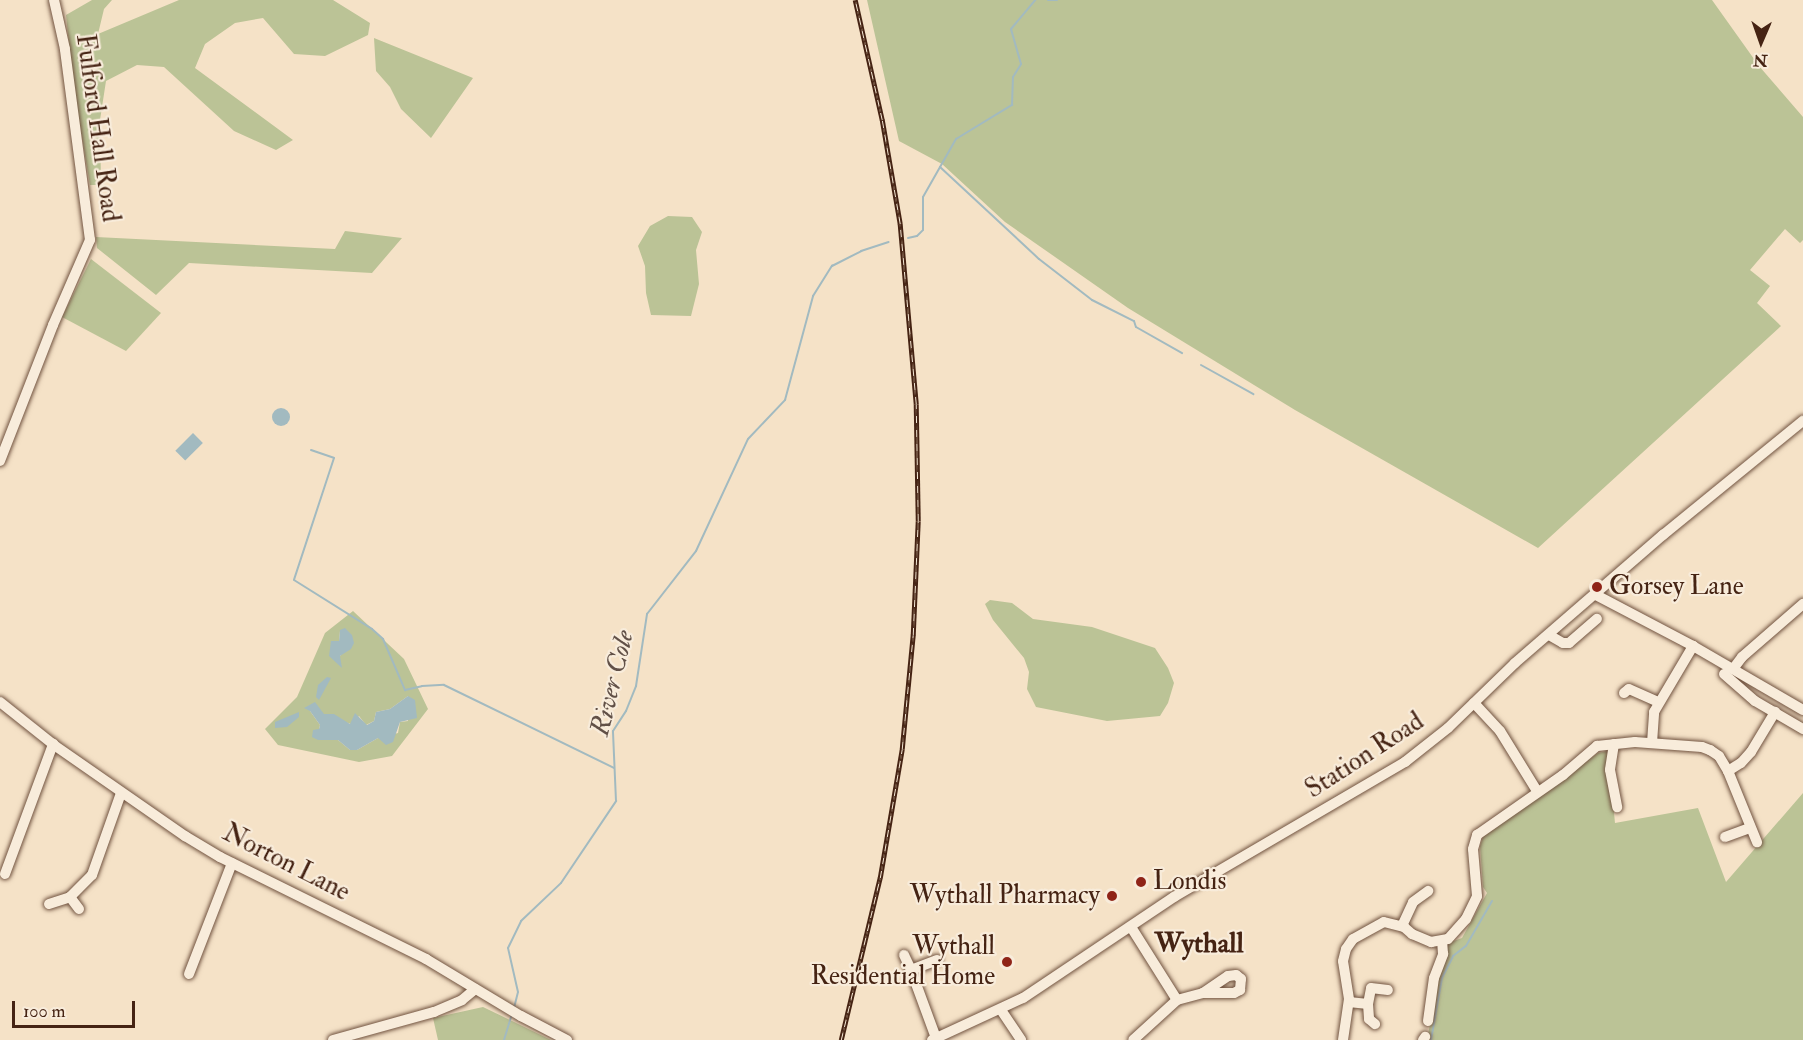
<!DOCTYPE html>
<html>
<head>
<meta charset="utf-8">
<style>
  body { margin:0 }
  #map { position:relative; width:1803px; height:1040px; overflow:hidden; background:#f5e2c7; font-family:"IM FELL Double Pica",serif }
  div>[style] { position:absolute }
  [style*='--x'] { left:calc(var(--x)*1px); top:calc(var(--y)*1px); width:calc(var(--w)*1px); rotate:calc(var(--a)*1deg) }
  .green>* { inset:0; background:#bbc396 }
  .water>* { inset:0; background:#a2bac0; transform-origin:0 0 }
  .round { border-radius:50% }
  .stream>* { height:2px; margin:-1px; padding:0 1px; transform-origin:1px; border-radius:1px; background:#a2bac0 }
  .roads { filter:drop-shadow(0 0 2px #715340) drop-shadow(0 0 2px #715340) }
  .minor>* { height:10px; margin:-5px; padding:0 5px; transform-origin:5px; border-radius:5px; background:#f8ecdb }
  .rail>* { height:4.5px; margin-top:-2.25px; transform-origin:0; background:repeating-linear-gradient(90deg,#f8ecdb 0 7px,#452313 0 14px); box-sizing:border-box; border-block:2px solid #452313 }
  .dots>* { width:16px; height:16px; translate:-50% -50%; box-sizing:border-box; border:3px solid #f8ecdb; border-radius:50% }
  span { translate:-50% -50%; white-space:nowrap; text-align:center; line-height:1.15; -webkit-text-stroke:4.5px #f8ecdb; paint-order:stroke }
  .street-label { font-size:26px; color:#452313 }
  .poi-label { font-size:26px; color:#452313 }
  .left { translate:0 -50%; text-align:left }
  .right { translate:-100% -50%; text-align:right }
  .water-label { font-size:27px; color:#615047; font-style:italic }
  .quarter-label { font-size:28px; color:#452313; font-weight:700 }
  .north { position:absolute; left:1731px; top:12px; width:60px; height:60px; -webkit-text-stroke:4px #f8ecdb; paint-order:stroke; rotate:182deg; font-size:16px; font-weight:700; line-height:24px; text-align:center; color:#452313 }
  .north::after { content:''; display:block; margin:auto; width:21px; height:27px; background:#452313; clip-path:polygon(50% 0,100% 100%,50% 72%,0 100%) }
  .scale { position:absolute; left:12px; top:1001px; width:123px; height:27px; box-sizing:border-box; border:3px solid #452313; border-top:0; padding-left:8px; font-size:18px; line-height:21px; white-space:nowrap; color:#452313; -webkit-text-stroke:4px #f8ecdb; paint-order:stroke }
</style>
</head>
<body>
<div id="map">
  <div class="green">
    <div style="clip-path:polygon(92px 0,112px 0,104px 9px,98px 34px,179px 0,333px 0,370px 23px,368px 35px,325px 56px,294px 54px,263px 18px,235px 23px,205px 44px,195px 68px,293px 140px,276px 150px,234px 131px,164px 67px,137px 65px,106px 81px,100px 120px,101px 185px,90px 185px,73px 84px,66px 15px)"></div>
    <div style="clip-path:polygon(867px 0,1712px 0,1759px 66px,1803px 117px,1803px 240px,1800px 243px,1785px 229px,1750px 270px,1770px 286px,1757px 303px,1781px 326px,1538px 548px,1295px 410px,1128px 308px,1005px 222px,942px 164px,899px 141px)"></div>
    <div style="clip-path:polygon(374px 38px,473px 78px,431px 138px,401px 109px,390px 87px,376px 71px)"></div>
    <div style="clip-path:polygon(668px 216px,692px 217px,702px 232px,696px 250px,699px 284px,691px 316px,651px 315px,646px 293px,645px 266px,638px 246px,650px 226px)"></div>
    <div style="clip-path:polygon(345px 231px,402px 238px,372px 273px,189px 263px,156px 295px,97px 248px,96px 237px,335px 249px)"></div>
    <div style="clip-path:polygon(91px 259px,161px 313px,126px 351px,62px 317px)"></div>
    <div style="clip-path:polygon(990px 600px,1012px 603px,1033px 619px,1092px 627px,1155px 648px,1168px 668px,1174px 683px,1168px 703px,1160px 716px,1107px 721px,1036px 707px,1027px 689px,1029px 672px,1024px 658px,993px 620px,985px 604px)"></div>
    <div style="clip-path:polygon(evenodd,353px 611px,404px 659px,428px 709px,392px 756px,359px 762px,278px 745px,265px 729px,297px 697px,325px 633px,353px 611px,340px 631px,345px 651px,340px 656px,340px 660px,331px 641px,339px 641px,340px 631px,353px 611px,408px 696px,408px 721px,400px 722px,398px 733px,378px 738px,357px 750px,350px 750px,338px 740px,324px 740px,319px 729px,320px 725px,310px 711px,351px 724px,359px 716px,366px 725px,374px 721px,376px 712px,390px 709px,408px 696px)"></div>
    <div style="clip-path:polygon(1608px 751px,1615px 823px,1698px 808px,1726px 882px,1803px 793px,1803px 1040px,1427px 1040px,1445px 944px,1462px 938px,1487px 893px,1483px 887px,1480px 846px,1483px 837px,1598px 753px)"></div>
    <div style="clip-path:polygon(483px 1007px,510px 1020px,551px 1040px,438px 1040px,433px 1018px)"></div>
  </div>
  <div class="water">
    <div class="round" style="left:272px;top:408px;width:18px;height:18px"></div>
    <div style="left:193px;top:433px;width:14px;height:25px;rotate:45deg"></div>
    <div style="clip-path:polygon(345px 628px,352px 635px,354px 643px,351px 649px,340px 656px,342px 668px,329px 656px,331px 641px,339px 641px,340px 630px)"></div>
    <div style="clip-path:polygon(327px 677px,331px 678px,319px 700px,316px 697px,318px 685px)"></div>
    <div style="clip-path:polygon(408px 696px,415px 700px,417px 718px,400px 722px,393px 742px,386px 745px,378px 738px,357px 750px,350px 750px,338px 740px,318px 740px,312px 737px,313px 730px,319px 729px,320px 725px,310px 711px,304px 708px,315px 702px,324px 714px,334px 714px,350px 724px,355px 713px,367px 725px,374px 721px,376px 712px,390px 709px)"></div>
    <div style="clip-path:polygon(299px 712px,299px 717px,287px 727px,275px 728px,275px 722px)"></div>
  </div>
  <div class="stream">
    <div style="--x:1048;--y:0;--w:9;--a:0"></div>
    <div style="--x:940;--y:167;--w:135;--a:42.9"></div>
    <div style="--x:1039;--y:259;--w:67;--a:37.7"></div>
    <div style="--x:1092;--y:300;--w:47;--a:26.6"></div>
    <div style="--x:1134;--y:321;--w:6;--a:72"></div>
    <div style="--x:1136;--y:327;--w:53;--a:29.5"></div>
    <div style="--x:908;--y:238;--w:9;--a:-13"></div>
    <div style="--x:917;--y:236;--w:8;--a:-45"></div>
    <div style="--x:923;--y:230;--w:33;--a:-90"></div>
    <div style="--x:923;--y:197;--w:67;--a:-60.4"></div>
    <div style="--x:956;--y:139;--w:66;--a:-31.3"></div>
    <div style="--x:1012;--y:105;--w:28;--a:-88"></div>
    <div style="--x:1013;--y:77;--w:15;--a:-58"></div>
    <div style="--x:1021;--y:64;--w:36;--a:-106"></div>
    <div style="--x:1011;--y:29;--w:38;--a:-50"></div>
    <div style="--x:1201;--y:365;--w:60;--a:29.1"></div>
    <div style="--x:311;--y:450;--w:24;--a:19"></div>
    <div style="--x:334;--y:458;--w:128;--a:108.2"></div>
    <div style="--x:294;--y:580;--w:92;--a:32.1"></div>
    <div style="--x:372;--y:629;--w:15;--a:42"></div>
    <div style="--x:383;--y:639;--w:56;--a:66.7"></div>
    <div style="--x:405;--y:690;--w:17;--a:-13"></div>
    <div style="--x:422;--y:686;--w:22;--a:-3"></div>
    <div style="--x:444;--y:685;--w:189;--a:26"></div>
    <div style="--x:514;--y:1008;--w:16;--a:-76"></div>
    <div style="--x:518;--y:992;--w:45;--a:-102.8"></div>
    <div style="--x:508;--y:948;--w:30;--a:-64"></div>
    <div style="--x:521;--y:921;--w:55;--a:-43.5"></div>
    <div style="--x:561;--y:883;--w:99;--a:-56.1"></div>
    <div style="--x:616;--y:801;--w:70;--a:-92.5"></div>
    <div style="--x:613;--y:731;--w:24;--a:-57"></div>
    <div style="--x:626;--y:711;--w:27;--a:-68"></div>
    <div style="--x:636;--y:686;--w:73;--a:-81.3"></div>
    <div style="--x:647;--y:614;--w:80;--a:-52.1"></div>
    <div style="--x:696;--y:551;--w:123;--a:-65.1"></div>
    <div style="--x:748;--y:439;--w:54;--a:-46.5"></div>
    <div style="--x:785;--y:400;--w:108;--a:-74.9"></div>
    <div style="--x:813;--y:296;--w:36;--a:-58"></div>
    <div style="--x:832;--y:266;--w:33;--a:-27"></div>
    <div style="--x:861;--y:251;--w:29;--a:-18"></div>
    <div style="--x:504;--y:1040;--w:27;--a:-73"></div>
    <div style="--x:1431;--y:1040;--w:63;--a:-79.9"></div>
    <div style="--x:1442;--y:978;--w:25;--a:-63"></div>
    <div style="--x:1453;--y:956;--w:16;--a:-38"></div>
    <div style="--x:1466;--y:946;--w:52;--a:-60"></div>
  </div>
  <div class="roads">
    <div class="minor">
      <div style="--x:0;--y:461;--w:146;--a:-68.7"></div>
      <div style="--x:53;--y:325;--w:93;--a:-66.5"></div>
      <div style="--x:90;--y:240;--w:193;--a:-97.5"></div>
      <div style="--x:65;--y:49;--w:50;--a:-102.7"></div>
      <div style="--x:1596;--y:595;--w:110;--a:27.7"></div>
      <div style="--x:1693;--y:646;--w:127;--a:30.2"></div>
      <div style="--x:1549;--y:635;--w:16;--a:30"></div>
      <div style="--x:1563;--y:643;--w:6;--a:0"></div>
      <div style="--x:1569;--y:643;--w:37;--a:-41"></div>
      <div style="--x:1733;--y:669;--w:15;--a:-53"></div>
      <div style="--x:1742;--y:657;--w:81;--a:-41"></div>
      <div style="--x:1724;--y:674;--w:41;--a:41.1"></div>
      <div style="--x:1755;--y:701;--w:56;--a:30.3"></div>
      <div style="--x:1624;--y:693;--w:6;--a:-39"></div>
      <div style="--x:1629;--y:689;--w:32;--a:24"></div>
      <div style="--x:0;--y:702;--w:69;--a:38.5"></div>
      <div style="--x:54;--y:745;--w:160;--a:34.8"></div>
      <div style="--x:185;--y:836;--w:41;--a:31"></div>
      <div style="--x:220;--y:857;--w:230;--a:26.3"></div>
      <div style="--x:426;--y:959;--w:111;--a:31"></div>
      <div style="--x:521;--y:1016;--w:52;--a:27.6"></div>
      <div style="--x:1474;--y:703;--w:38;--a:47"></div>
      <div style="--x:1500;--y:731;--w:70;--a:58.3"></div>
      <div style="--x:1652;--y:743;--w:31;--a:-86"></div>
      <div style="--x:1654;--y:712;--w:77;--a:-59.4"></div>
      <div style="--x:1614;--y:744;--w:26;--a:99"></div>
      <div style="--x:1610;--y:770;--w:38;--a:79"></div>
      <div style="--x:1728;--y:771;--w:15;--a:-32"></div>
      <div style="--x:1741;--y:763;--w:15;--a:-48"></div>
      <div style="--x:1751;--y:752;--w:47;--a:-59"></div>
      <div style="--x:1725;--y:837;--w:27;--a:-20"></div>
      <div style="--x:5;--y:874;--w:139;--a:-69.7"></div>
      <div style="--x:70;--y:897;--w:15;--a:53"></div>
      <div style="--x:49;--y:904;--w:22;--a:-18"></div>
      <div style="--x:70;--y:897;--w:31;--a:-45"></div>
      <div style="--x:92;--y:875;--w:87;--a:-70.5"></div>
      <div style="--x:1402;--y:926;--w:26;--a:-65"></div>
      <div style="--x:1413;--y:902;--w:19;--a:-36"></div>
      <div style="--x:1131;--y:927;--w:86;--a:57.8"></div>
      <div style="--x:1177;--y:1000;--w:59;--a:137.7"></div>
      <div style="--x:904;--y:955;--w:17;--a:65"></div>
      <div style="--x:189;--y:974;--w:119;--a:-68.8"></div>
      <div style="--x:1177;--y:1000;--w:27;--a:-15"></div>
      <div style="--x:1203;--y:993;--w:31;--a:0"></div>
      <div style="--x:1234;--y:993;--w:7;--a:-27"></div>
      <div style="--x:1240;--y:990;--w:11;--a:-85"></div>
      <div style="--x:1241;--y:979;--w:6;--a:-141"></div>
      <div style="--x:1236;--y:975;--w:8;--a:173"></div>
      <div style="--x:1228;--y:976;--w:30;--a:146"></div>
      <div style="--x:1349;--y:1002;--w:19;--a:6"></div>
      <div style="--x:1368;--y:1004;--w:15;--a:86"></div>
      <div style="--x:1369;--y:1019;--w:8;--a:40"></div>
      <div style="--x:1368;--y:1004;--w:16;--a:-79"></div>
      <div style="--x:1371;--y:988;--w:17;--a:7"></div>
      <div style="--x:1001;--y:1010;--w:36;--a:56"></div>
      <div style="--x:1428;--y:1021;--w:43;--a:-82.1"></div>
      <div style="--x:1434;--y:978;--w:26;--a:-69"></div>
      <div style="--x:1443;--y:954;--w:13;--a:-94"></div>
      <div style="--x:936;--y:1038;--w:72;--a:-110.2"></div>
      <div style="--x:911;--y:970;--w:28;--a:-21"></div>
      <div style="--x:333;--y:1040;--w:105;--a:-15.5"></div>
      <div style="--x:434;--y:1012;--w:30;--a:-23"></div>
      <div style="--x:462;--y:1000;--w:17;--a:-40"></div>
      <div style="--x:932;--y:1040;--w:100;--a:-24.8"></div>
      <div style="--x:1023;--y:998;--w:182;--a:-33.8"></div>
      <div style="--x:1174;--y:897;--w:268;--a:-30.3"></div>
      <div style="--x:1405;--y:762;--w:55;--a:-38.3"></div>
      <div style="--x:1448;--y:728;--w:93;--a:-44.1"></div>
      <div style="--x:1515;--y:663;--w:196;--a:-40.9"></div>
      <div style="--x:1663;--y:535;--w:181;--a:-39.2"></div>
      <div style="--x:1343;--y:1040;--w:41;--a:-81.7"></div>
      <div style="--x:1349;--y:999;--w:38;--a:-99"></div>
      <div style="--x:1343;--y:961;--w:12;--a:-76"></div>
      <div style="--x:1346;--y:949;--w:12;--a:-55"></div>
      <div style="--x:1353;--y:939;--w:35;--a:-29"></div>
      <div style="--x:1384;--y:922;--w:21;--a:14"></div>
      <div style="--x:1404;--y:927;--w:11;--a:41"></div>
      <div style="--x:1412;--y:934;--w:21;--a:23"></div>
      <div style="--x:1431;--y:942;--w:17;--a:-10"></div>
      <div style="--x:1448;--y:939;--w:27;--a:-48"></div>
      <div style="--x:1466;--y:919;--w:25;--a:-64"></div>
      <div style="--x:1477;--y:896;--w:47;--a:-94.9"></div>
      <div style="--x:1473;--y:849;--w:15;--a:-74"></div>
      <div style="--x:1477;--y:835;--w:105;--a:-34.9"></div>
      <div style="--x:1563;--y:775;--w:45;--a:-40.5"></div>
      <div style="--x:1597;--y:746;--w:38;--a:-6"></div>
      <div style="--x:1635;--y:742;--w:67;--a:4.3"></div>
      <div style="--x:1702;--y:747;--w:9;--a:21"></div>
      <div style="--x:1710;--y:750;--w:11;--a:34"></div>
      <div style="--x:1719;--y:756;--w:17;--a:59"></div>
      <div style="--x:1728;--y:771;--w:77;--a:67.8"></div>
      <div style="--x:1423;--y:1040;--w:4;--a:-56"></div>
    </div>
  </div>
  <div class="rail">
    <div style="--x:841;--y:1040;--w:167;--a:-76.5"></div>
    <div style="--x:880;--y:878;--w:131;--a:-80.3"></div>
    <div style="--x:902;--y:749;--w:115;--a:-84.5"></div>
    <div style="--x:913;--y:635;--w:114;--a:-87.5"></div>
    <div style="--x:918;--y:521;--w:117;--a:-91"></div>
    <div style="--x:916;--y:404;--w:181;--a:-95.1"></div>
    <div style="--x:900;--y:224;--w:106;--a:-99.8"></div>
    <div style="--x:882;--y:120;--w:123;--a:-102.7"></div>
  </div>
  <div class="dots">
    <div style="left:1597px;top:587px;background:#8f2418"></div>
    <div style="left:1141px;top:882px;background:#8f2418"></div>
    <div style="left:1112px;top:896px;background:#8f2418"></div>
    <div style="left:1007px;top:962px;background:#8f2418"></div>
  </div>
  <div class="street-label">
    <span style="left:97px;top:128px;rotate:82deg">Fulford Hall Road</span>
    <span style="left:1365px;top:756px;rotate:-33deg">Station Road</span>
    <span style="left:286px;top:863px;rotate:27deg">Norton Lane</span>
  </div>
  <div class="poi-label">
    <span class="left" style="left:1609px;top:587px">Gorsey Lane</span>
    <span class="left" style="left:1153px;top:882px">Londis</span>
    <span class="right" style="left:1100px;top:896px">Wythall Pharmacy</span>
    <span class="right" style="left:995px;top:962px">Wythall<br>Residential Home</span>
  </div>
  <div class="water-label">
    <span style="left:612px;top:683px;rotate:-76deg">River Cole</span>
  </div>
  <div class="quarter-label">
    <span style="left:1199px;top:944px">Wythall</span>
  </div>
  <div class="north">N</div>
  <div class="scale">100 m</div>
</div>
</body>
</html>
